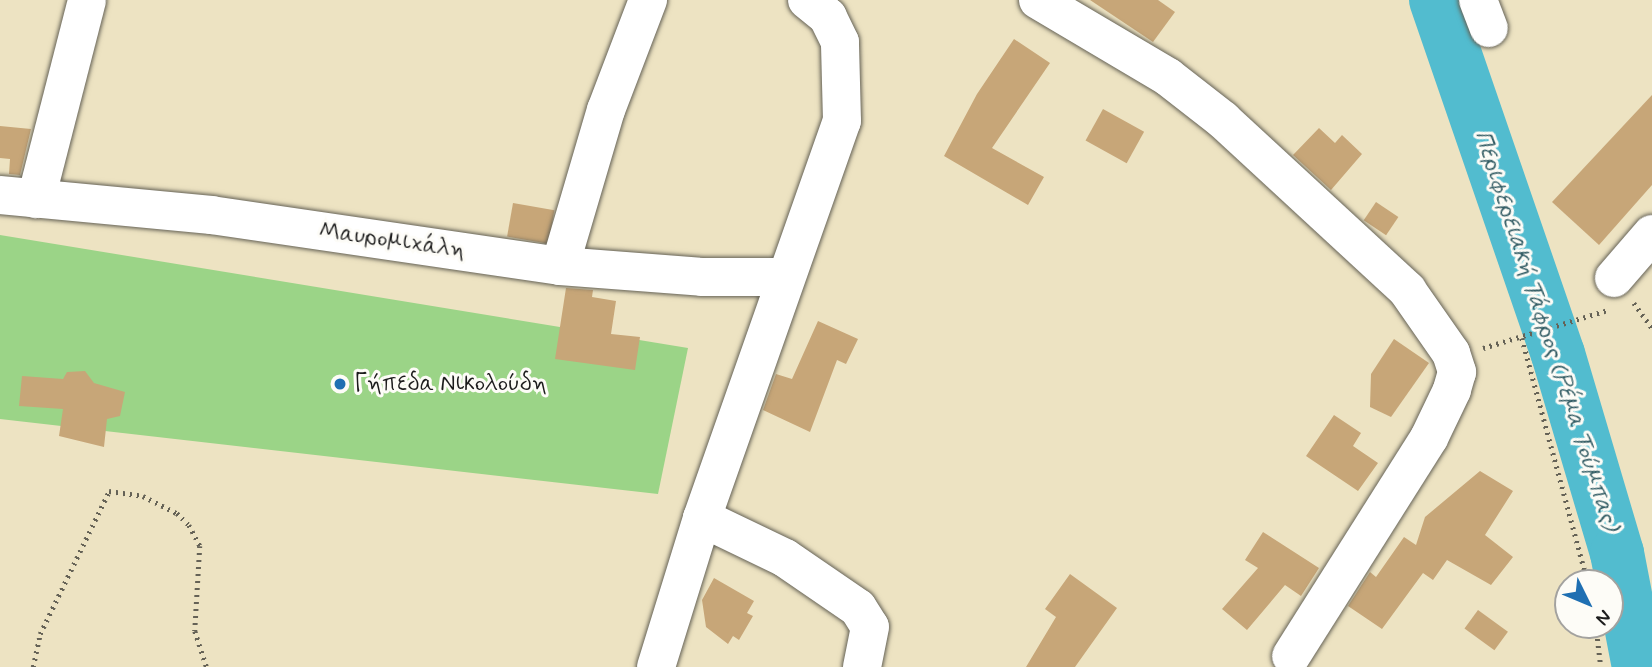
<!DOCTYPE html>
<html>
<head>
<meta charset="utf-8">
<style>
  body { margin:0 }
  #map { position:relative; width:1652px; height:667px; overflow:hidden; background:#ede3c2; font-family:Mynerve,sans-serif }
  div>[style] { position:absolute }
  [style*='--x'] { left:calc(var(--x)*1px); top:calc(var(--y)*1px); width:calc(var(--w)*1px); rotate:calc(var(--a)*1deg) }
  .green>* { inset:0; background:#9bd487 }
  .river>* { height:54px; margin:-27px; padding:0 27px; transform-origin:27px; border-radius:27px; background:#52bccf }
  .building>* { inset:0; background:#c7a678; transform-origin:0 0 }
  .path>* { height:4.5px; margin-top:-2.25px; transform-origin:0; background:repeating-linear-gradient(90deg,#656256 0 2px,transparent 0 7px) }
  .roads { filter:drop-shadow(0 0 2px #656256) drop-shadow(0 0 2px #656256) }
  .minor>* { height:38px; margin:-19px; padding:0 19px; transform-origin:19px; border-radius:19px; background:#fff }
  .dots>* { width:19px; height:19px; translate:-50% -50%; box-sizing:border-box; border:4px solid #fdfcf7; border-radius:50% }
  span { translate:-50% -50%; white-space:nowrap; text-align:center; line-height:1.15; -webkit-text-stroke:6px #fdfcf7; paint-order:stroke }
  .street-label { font-size:23px; color:#1c1c1c }
  .poi-label { font-size:23px; color:#1c1c1c }
  .left { translate:0 -50%; text-align:left }
  .water-label { font-size:24px; color:#325c64; font-style:italic }
  .north { position:absolute; left:1554px; top:569px; width:70px; height:70px; box-sizing:border-box; background:#fdfcf7; border:2px solid #a3a29f; border-radius:50%; rotate:133deg; font-size:19px; font-weight:700; line-height:28px; text-align:center; color:#1c1c1c }
  .north::after { content:''; display:block; margin:auto; width:24px; height:32px; background:#1f6fb2; clip-path:polygon(50% 0,100% 100%,50% 72%,0 100%) }
</style>
</head>
<body>
<div id="map">
  <div class="green">
    <div style="clip-path:polygon(0 235px,688px 348px,658px 494px,0 419px)"></div>
  </div>
  <div class="river">
    <div style="--x:1436;--y:0;--w:374;--a:71"></div>
    <div style="--x:1558;--y:354;--w:208;--a:73.5"></div>
    <div style="--x:1617;--y:553;--w:116;--a:79.1"></div>
  </div>
  <div class="building">
    <div style="clip-path:polygon(1090px 0,1158px 0,1175px 12px,1153px 42px)"></div>
    <div style="clip-path:polygon(1014px 39px,1050px 63px,992px 148px,1044px 177px,1028px 205px,944px 156px,977px 94px)"></div>
    <div style="clip-path:polygon(1652px 95px,1652px 185px,1599px 245px,1552px 202px)"></div>
    <div style="left:1103px;top:109px;width:47px;height:36px;rotate:29deg"></div>
    <div style="clip-path:polygon(0 126px,31px 129px,20px 175px,9px 174px,10px 159px,0 158px)"></div>
    <div style="clip-path:polygon(1319px 128px,1335px 143px,1342px 135px,1362px 154px,1331px 190px,1293px 155px)"></div>
    <div style="left:1376px;top:202px;width:27px;height:22px;rotate:34deg"></div>
    <div style="left:513px;top:203px;width:42px;height:34px;rotate:10deg"></div>
    <div style="clip-path:polygon(566px 288px,593px 290px,592px 297px,616px 301px,611px 334px,640px 337px,635px 370px,555px 359px)"></div>
    <div style="clip-path:polygon(818px 321px,858px 339px,846px 364px,837px 360px,810px 432px,763px 410px,776px 374px,792px 379px)"></div>
    <div style="clip-path:polygon(1394px 339px,1429px 363px,1391px 417px,1370px 407px,1371px 374px)"></div>
    <div style="clip-path:polygon(85px 371px,94px 383px,125px 392px,120px 416px,107px 419px,104px 447px,59px 436px,63px 409px,19px 406px,22px 376px,63px 379px,67px 372px)"></div>
    <div style="clip-path:polygon(1334px 415px,1361px 433px,1353px 446px,1378px 463px,1358px 491px,1306px 456px)"></div>
    <div style="clip-path:polygon(1480px 471px,1513px 491px,1485px 535px,1513px 557px,1491px 585px,1447px 560px,1433px 580px,1423px 573px,1382px 629px,1348px 606px,1370px 572px,1376px 577px,1404px 537px,1416px 545px,1425px 517px)"></div>
    <div style="clip-path:polygon(1263px 532px,1319px 568px,1301px 596px,1285px 585px,1247px 630px,1222px 609px,1258px 568px,1245px 560px)"></div>
    <div style="clip-path:polygon(1070px 574px,1117px 608px,1075px 667px,1026px 667px,1056px 617px,1045px 609px)"></div>
    <div style="clip-path:polygon(714px 578px,754px 601px,747px 613px,753px 616px,739px 640px,733px 636px,728px 644px,706px 627px,702px 600px)"></div>
    <div style="left:1478px;top:610px;width:37px;height:23px;rotate:36deg"></div>
  </div>
  <div class="path">
    <div style="--x:1634;--y:303;--w:31;--a:54"></div>
    <div style="--x:1522;--y:338;--w:254;--a:74.9"></div>
    <div style="--x:1483;--y:348;--w:131;--a:-16.9"></div>
    <div style="--x:1596;--y:625;--w:42;--a:83.2"></div>
    <div style="--x:33;--y:667;--w:34;--a:-78"></div>
    <div style="--x:40;--y:634;--w:159;--a:-64.2"></div>
    <div style="--x:109;--y:491;--w:34;--a:8"></div>
    <div style="--x:143;--y:496;--w:38;--a:27"></div>
    <div style="--x:177;--y:513;--w:17;--a:45"></div>
    <div style="--x:189;--y:525;--w:24;--a:62"></div>
    <div style="--x:200;--y:546;--w:85;--a:93.4"></div>
    <div style="--x:195;--y:631;--w:38;--a:72"></div>
  </div>
  <div class="roads">
    <div class="minor">
      <div style="--x:1038;--y:0;--w:151;--a:30.6"></div>
      <div style="--x:1168;--y:77;--w:70;--a:38"></div>
      <div style="--x:1223;--y:120;--w:251;--a:42.7"></div>
      <div style="--x:1407;--y:290;--w:77;--a:55.1"></div>
      <div style="--x:1451;--y:353;--w:20;--a:72"></div>
      <div style="--x:1457;--y:372;--w:19;--a:106"></div>
      <div style="--x:1452;--y:390;--w:53;--a:115.6"></div>
      <div style="--x:1429;--y:438;--w:258;--a:122.3"></div>
      <div style="--x:1478;--y:0;--w:30;--a:69"></div>
      <div style="--x:0;--y:195;--w:212;--a:5.4"></div>
      <div style="--x:211;--y:215;--w:353;--a:8.3"></div>
      <div style="--x:560;--y:266;--w:142;--a:4.4"></div>
      <div style="--x:702;--y:277;--w:83;--a:0"></div>
      <div style="--x:36;--y:199;--w:205;--a:-75.6"></div>
      <div style="--x:560;--y:266;--w:163;--a:-73.6"></div>
      <div style="--x:606;--y:110;--w:118;--a:-69.1"></div>
      <div style="--x:1614;--y:278;--w:58;--a:-49.2"></div>
      <div style="--x:702;--y:518;--w:92;--a:25.7"></div>
      <div style="--x:785;--y:558;--w:88;--a:34.4"></div>
      <div style="--x:858;--y:608;--w:22;--a:58"></div>
      <div style="--x:870;--y:627;--w:41;--a:101.3"></div>
      <div style="--x:656;--y:667;--w:156;--a:-72.8"></div>
      <div style="--x:702;--y:518;--w:421;--a:-70.6"></div>
      <div style="--x:842;--y:121;--w:79;--a:-91.5"></div>
      <div style="--x:840;--y:42;--w:28;--a:-116"></div>
      <div style="--x:828;--y:17;--w:27;--a:-141"></div>
    </div>
  </div>
  <div class="dots">
    <div style="left:340px;top:384px;background:#1f6fb2"></div>
  </div>
  <div class="street-label">
    <span style="left:392px;top:241px;rotate:8deg">Μαυρομιχάλη</span>
  </div>
  <div class="poi-label">
    <span class="left" style="left:354px;top:384px">Γήπεδα Νικολούδη</span>
  </div>
  <div class="water-label">
    <span style="left:1546px;top:331px;rotate:72deg">Περιφερειακή Τάφρος (Ρέμα Τούμπας)</span>
  </div>
  <div class="north">N</div>
</div>
</body>
</html>
